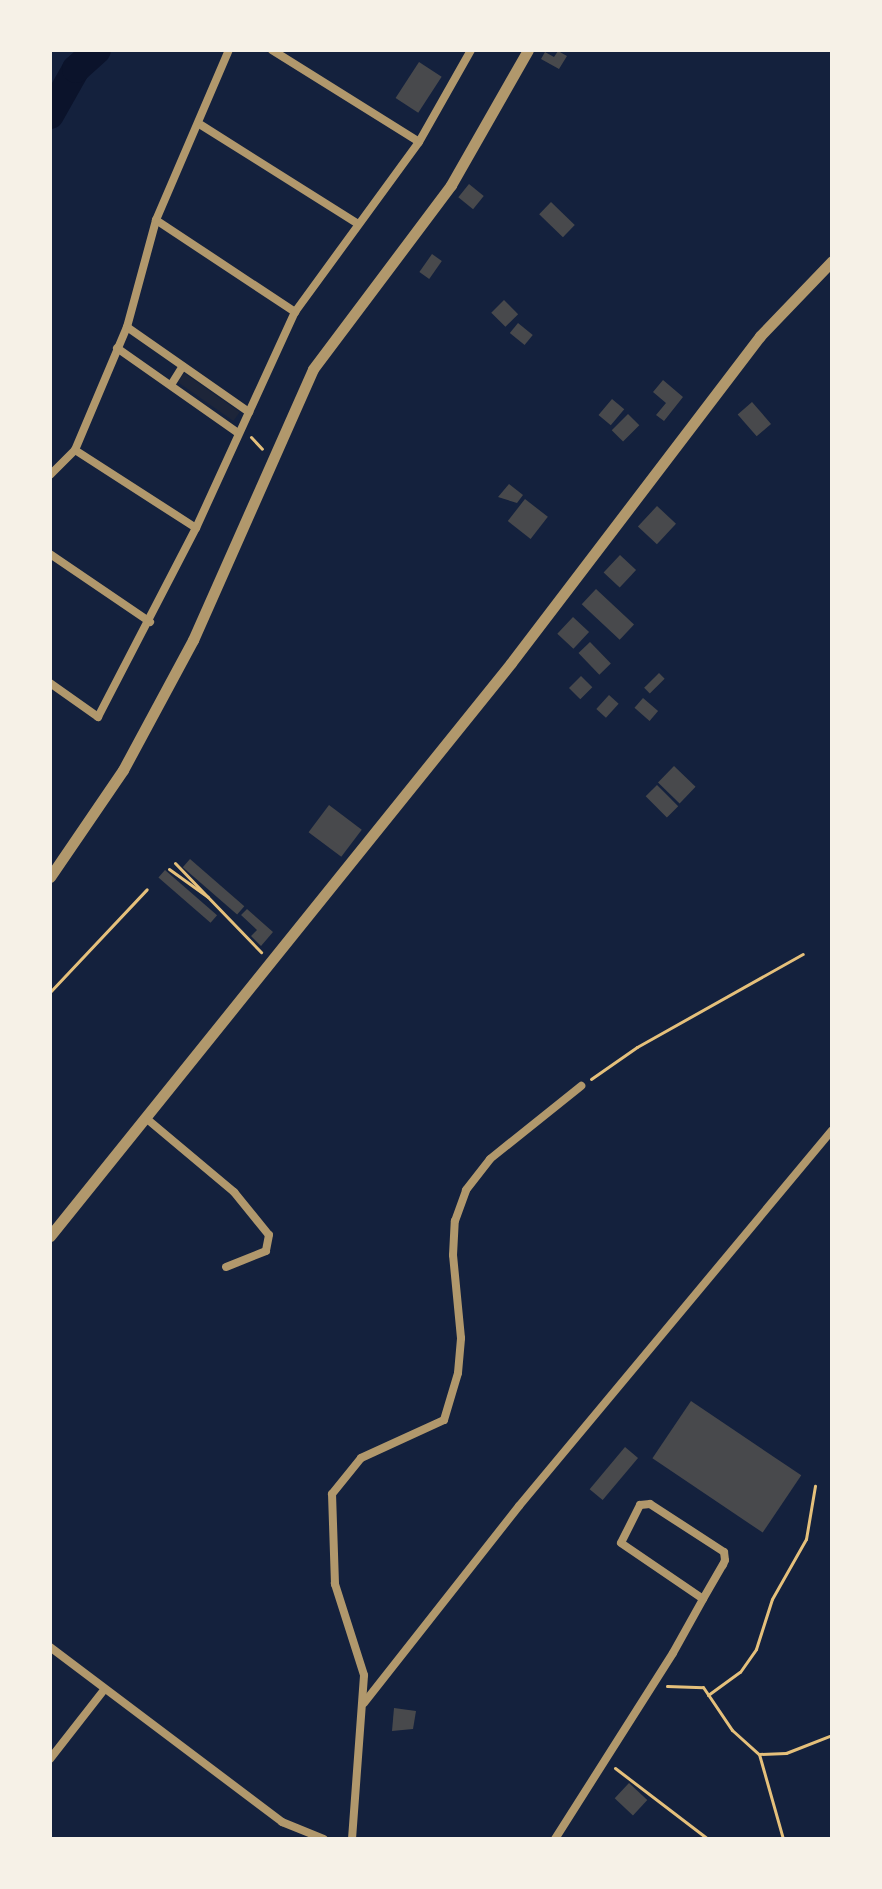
<!DOCTYPE html>
<html>
<head>
<meta charset="utf-8">
<style>
  body { margin:0 }
  #map { position:relative; width:882px; height:1889px; overflow:hidden; background:#14213d; font-family:Manrope,sans-serif }
  div>[style] { position:absolute }
  [style*='--x'] { left:calc(var(--x)*1px); top:calc(var(--y)*1px); width:calc(var(--w)*1px); rotate:calc(var(--a)*1deg) }
  .green>* { inset:0; background:#1d2539; transform-origin:0 0 }
  .river>* { height:28px; margin:-14px; padding:0 14px; transform-origin:14px; border-radius:14px; background:#0b132b }
  .building>* { inset:0; background:#48494c; transform-origin:0 0 }
  .path>* { height:3px; margin:-1.5px; padding:0 1.5px; transform-origin:1.5px; border-radius:1.5px; background:#e5c07b }
  .minor>* { height:8px; margin:-4px; padding:0 4px; transform-origin:4px; border-radius:4px; background:#b1986c }
  .tertiary>* { height:11px; margin:-5.5px; padding:0 5.5px; transform-origin:5.5px; border-radius:5.5px; background:#b1986c }
  span { translate:-50% -50%; white-space:nowrap; text-align:center; line-height:1.15; -webkit-text-stroke:8px #f6f1e7; paint-order:stroke }
  .frame { position:absolute; inset:0; border:52px solid #f6f1e7; pointer-events:none }
</style>
</head>
<body>
<div id="map">
  <div class="green">
    <div style="left:184px;top:373px;width:68px;height:11px;rotate:35deg"></div>
  </div>
  <div class="river">
    <div style="--x:50;--y:115;--w:53;--a:-60.5"></div>
    <div style="--x:76;--y:69;--w:28;--a:-42"></div>
  </div>
  <div class="building">
    <div style="clip-path:polygon(558px 51px,567px 56px,559px 69px,541px 59px,545px 52px,554px 57px)"></div>
    <div style="left:419px;top:62px;width:27px;height:43px;rotate:33deg"></div>
    <div style="left:469px;top:184px;width:19px;height:17px;rotate:39deg"></div>
    <div style="left:551px;top:202px;width:33px;height:17px;rotate:44deg"></div>
    <div style="left:432px;top:254px;width:12px;height:22px;rotate:35deg"></div>
    <div style="left:504px;top:300px;width:20px;height:18px;rotate:45deg"></div>
    <div style="left:518px;top:323px;width:19px;height:13px;rotate:39deg"></div>
    <div style="clip-path:polygon(663px 380px,683px 397px,664px 421px,656px 415px,666px 403px,653px 392px)"></div>
    <div style="left:612px;top:399px;width:16px;height:21px;rotate:40deg"></div>
    <div style="left:752px;top:402px;width:29px;height:19px;rotate:49deg"></div>
    <div style="left:628px;top:414px;width:16px;height:23px;rotate:45deg"></div>
    <div style="clip-path:polygon(509px 484px,523px 495px,517px 503px,498px 497px)"></div>
    <div style="left:525px;top:499px;width:29px;height:28px;rotate:38deg"></div>
    <div style="left:657px;top:506px;width:26px;height:28px;rotate:43deg"></div>
    <div style="left:620px;top:555px;width:22px;height:24px;rotate:43deg"></div>
    <div style="left:596px;top:589px;width:52px;height:21px;rotate:43deg"></div>
    <div style="left:573px;top:617px;width:22px;height:23px;rotate:43deg"></div>
    <div style="left:590px;top:642px;width:30px;height:16px;rotate:46deg"></div>
    <div style="left:659px;top:673px;width:8px;height:21px;rotate:45deg"></div>
    <div style="left:581px;top:676px;width:16px;height:17px;rotate:45deg"></div>
    <div style="left:609px;top:695px;width:13px;height:19px;rotate:42deg"></div>
    <div style="left:643px;top:698px;width:20px;height:13px;rotate:41deg"></div>
    <div style="left:674px;top:766px;width:30px;height:23px;rotate:44deg"></div>
    <div style="left:657px;top:785px;width:30px;height:16px;rotate:45deg"></div>
    <div style="left:329px;top:805px;width:41px;height:34px;rotate:37deg"></div>
    <div style="left:190px;top:859px;width:72px;height:11px;rotate:41deg"></div>
    <div style="left:165px;top:870px;width:69px;height:10px;rotate:41deg"></div>
    <div style="clip-path:polygon(247px 909px,273px 932px,261px 946px,251px 936px,257px 930px,241px 915px)"></div>
    <div style="left:691px;top:1401px;width:133px;height:69px;rotate:34deg"></div>
    <div style="left:625px;top:1447px;width:17px;height:55px;rotate:40deg"></div>
    <div style="clip-path:polygon(394px 1708px,416px 1711px,413px 1729px,392px 1731px)"></div>
    <div style="left:629px;top:1783px;width:25px;height:21px;rotate:43deg"></div>
  </div>
  <div class="path">
    <div style="--x:251;--y:437;--w:16;--a:47"></div>
    <div style="--x:175;--y:863;--w:124;--a:46"></div>
    <div style="--x:169;--y:869;--w:48;--a:35.7"></div>
    <div style="--x:50;--y:992;--w:141;--a:-46.7"></div>
    <div style="--x:591;--y:1079;--w:56;--a:-34.8"></div>
    <div style="--x:637;--y:1047;--w:190;--a:-29.3"></div>
    <div style="--x:667;--y:1686;--w:36;--a:2"></div>
    <div style="--x:703;--y:1687;--w:52;--a:56"></div>
    <div style="--x:732;--y:1730;--w:36;--a:42"></div>
    <div style="--x:759;--y:1754;--w:27;--a:-2"></div>
    <div style="--x:786;--y:1753;--w:49;--a:-21.4"></div>
    <div style="--x:708;--y:1695;--w:39;--a:-36"></div>
    <div style="--x:740;--y:1672;--w:28;--a:-55"></div>
    <div style="--x:756;--y:1649;--w:52;--a:-72.3"></div>
    <div style="--x:772;--y:1599;--w:69;--a:-60.5"></div>
    <div style="--x:806;--y:1539;--w:54;--a:-80.4"></div>
    <div style="--x:759;--y:1754;--w:88;--a:74.2"></div>
    <div style="--x:615;--y:1768;--w:117;--a:37.4"></div>
  </div>
  <div class="minor">
    <div style="--x:272;--y:50;--w:173;--a:32"></div>
    <div style="--x:201;--y:125;--w:186;--a:32.2"></div>
    <div style="--x:156;--y:220;--w:167;--a:33.5"></div>
    <div style="--x:127;--y:327;--w:149;--a:34.9"></div>
    <div style="--x:117;--y:348;--w:148;--a:35.1"></div>
    <div style="--x:171;--y:385;--w:22;--a:-58"></div>
    <div style="--x:75;--y:450;--w:144;--a:32.8"></div>
    <div style="--x:50;--y:475;--w:35;--a:-45"></div>
    <div style="--x:75;--y:450;--w:134;--a:-67.1"></div>
    <div style="--x:127;--y:327;--w:111;--a:-74.8"></div>
    <div style="--x:156;--y:220;--w:185;--a:-66.8"></div>
    <div style="--x:50;--y:554;--w:121;--a:34.2"></div>
    <div style="--x:50;--y:683;--w:59;--a:35.3"></div>
    <div style="--x:98;--y:717;--w:213;--a:-62.6"></div>
    <div style="--x:196;--y:528;--w:238;--a:-65.4"></div>
    <div style="--x:295;--y:312;--w:210;--a:-53.9"></div>
    <div style="--x:419;--y:142;--w:106;--a:-60.5"></div>
    <div style="--x:147;--y:1119;--w:114;--a:40"></div>
    <div style="--x:234;--y:1192;--w:55;--a:50.9"></div>
    <div style="--x:269;--y:1235;--w:16;--a:101"></div>
    <div style="--x:266;--y:1251;--w:43;--a:158.2"></div>
    <div style="--x:50;--y:1647;--w:291;--a:37"></div>
    <div style="--x:282;--y:1822;--w:45;--a:22"></div>
    <div style="--x:364;--y:1703;--w:251;--a:-51.8"></div>
    <div style="--x:519;--y:1506;--w:489;--a:-50.2"></div>
    <div style="--x:50;--y:1759;--w:88;--a:-52"></div>
    <div style="--x:352;--y:1839;--w:164;--a:-85.8"></div>
    <div style="--x:364;--y:1675;--w:96;--a:-107.7"></div>
    <div style="--x:335;--y:1584;--w:90;--a:-91.9"></div>
    <div style="--x:332;--y:1494;--w:46;--a:-51.1"></div>
    <div style="--x:361;--y:1458;--w:91;--a:-24.6"></div>
    <div style="--x:444;--y:1420;--w:49;--a:-73.4"></div>
    <div style="--x:458;--y:1373;--w:35;--a:-85"></div>
    <div style="--x:461;--y:1338;--w:83;--a:-95.5"></div>
    <div style="--x:453;--y:1255;--w:34;--a:-87"></div>
    <div style="--x:455;--y:1221;--w:33;--a:-70"></div>
    <div style="--x:466;--y:1190;--w:39;--a:-52"></div>
    <div style="--x:490;--y:1159;--w:117;--a:-38.7"></div>
    <div style="--x:555;--y:1839;--w:220;--a:-57.6"></div>
    <div style="--x:673;--y:1653;--w:62;--a:-60.9"></div>
    <div style="--x:703;--y:1599;--w:39;--a:-60"></div>
    <div style="--x:723;--y:1565;--w:5;--a:-68"></div>
    <div style="--x:725;--y:1560;--w:8;--a:-97"></div>
    <div style="--x:724;--y:1552;--w:88;--a:-147"></div>
    <div style="--x:650;--y:1504;--w:10;--a:174"></div>
    <div style="--x:640;--y:1505;--w:42;--a:116.6"></div>
    <div style="--x:621;--y:1543;--w:99;--a:34.3"></div>
  </div>
  <div class="tertiary">
    <div style="--x:50;--y:877;--w:130;--a:-55.7"></div>
    <div style="--x:123;--y:770;--w:148;--a:-61.7"></div>
    <div style="--x:193;--y:640;--w:296;--a:-66.1"></div>
    <div style="--x:313;--y:369;--w:230;--a:-53.1"></div>
    <div style="--x:451;--y:185;--w:155;--a:-60.3"></div>
    <div style="--x:50;--y:1236;--w:735;--a:-51.18"></div>
    <div style="--x:511;--y:663;--w:411;--a:-52.7"></div>
    <div style="--x:760;--y:336;--w:104;--a:-46.2"></div>
  </div>
  <div class="frame"></div>
</div>
</body>
</html>
